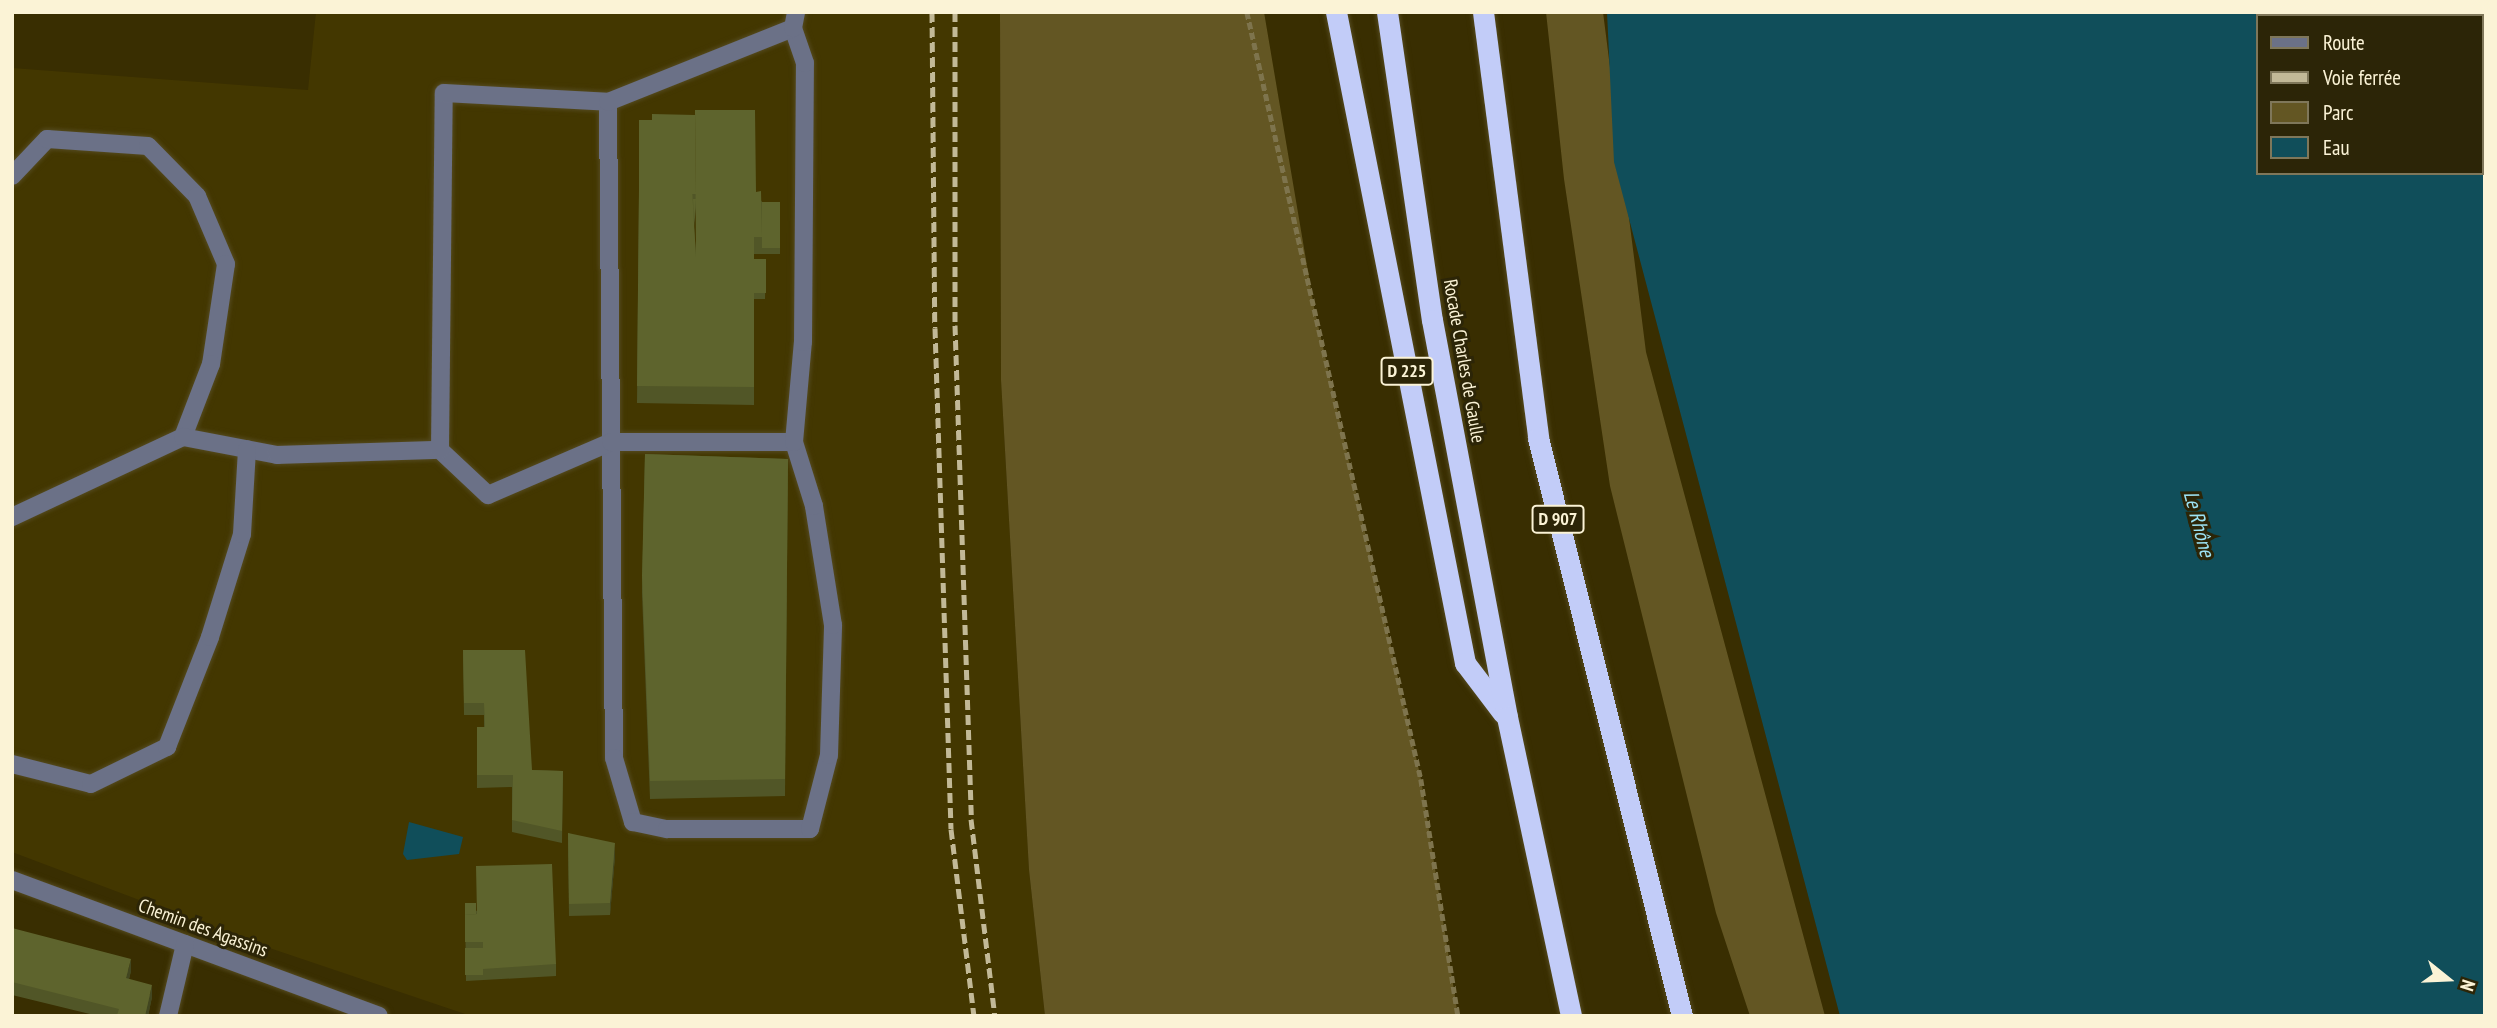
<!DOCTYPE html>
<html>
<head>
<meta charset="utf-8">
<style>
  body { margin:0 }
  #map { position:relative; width:2497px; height:1028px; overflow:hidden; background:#392e01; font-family:"PT Sans Narrow",sans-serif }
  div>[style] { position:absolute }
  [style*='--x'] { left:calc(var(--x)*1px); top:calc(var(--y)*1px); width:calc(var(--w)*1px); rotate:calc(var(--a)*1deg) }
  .built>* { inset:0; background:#433700 }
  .green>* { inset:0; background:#635623 }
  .water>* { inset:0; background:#104e5a }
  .path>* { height:4.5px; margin-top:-2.25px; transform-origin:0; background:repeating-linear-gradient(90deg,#7e744d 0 7px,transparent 0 10.5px) }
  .roads { filter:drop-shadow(0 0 2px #544a1f) drop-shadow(0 0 2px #544a1f) }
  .minor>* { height:18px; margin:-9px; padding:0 9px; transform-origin:9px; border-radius:9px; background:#6b7187 }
  .highway>* { height:21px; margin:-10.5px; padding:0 10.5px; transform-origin:10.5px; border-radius:10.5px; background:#c2ccf8 }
  .rail>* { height:5px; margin-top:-2.5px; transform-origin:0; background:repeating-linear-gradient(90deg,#c2b997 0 10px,transparent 0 15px) }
  .wall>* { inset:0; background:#515627 }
  .shaded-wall>* { inset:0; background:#424620 }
  .building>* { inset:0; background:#5e642d; transform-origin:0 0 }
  span { translate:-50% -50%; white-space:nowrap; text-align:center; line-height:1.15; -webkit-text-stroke:6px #2c2507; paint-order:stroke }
  .shield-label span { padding:2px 5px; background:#2c2507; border:2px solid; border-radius:5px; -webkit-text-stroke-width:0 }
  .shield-label { font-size:18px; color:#fbf3d6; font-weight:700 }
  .street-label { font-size:19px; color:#fbf3d6 }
  .water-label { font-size:21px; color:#9ce3f4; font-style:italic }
  .frame { position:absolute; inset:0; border:14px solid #fbf3d6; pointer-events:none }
  .legend { position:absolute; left:2256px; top:14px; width:228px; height:161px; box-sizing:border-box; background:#2c2507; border:2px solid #7f775a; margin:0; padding:9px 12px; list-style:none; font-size:21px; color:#fbf3d6 }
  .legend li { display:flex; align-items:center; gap:14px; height:35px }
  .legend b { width:35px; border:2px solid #7f775a }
  .north { position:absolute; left:2413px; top:944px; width:70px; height:70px; -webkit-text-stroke:5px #2c2507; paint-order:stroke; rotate:108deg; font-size:19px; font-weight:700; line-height:28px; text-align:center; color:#fbf3d6 }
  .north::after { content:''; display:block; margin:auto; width:24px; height:32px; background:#fbf3d6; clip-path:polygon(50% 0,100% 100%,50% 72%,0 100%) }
</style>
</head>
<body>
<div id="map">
  <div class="built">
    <div style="clip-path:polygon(316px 12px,1000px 12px,1001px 380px,1029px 870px,1045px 1016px,471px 1016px,240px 938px,12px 852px,12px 68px,308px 90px)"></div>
  </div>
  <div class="green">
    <div style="clip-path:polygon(1000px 12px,1264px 12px,1314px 307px,1421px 779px,1458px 1016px,1045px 1016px,1029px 870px,1001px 380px)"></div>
    <div style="clip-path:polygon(1546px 12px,1603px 12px,1646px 352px,1825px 1016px,1750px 1016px,1716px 913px,1610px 486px,1564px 179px)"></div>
  </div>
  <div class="water">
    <div style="clip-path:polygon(evenodd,1607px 12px,2485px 12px,2485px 1016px,1840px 1016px,1614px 162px,1607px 12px,2257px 16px,2481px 16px,2481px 173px,2257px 173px,2257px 16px)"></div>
    <div style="clip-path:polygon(409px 822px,463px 837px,459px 854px,407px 860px,403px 854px)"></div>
  </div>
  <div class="path">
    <div style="--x:1247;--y:12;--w:786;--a:77.22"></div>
    <div style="--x:1421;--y:779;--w:240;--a:81.1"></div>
  </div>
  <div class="roads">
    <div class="minor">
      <div style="--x:608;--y:102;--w:656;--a:89.48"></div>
      <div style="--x:614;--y:758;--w:67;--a:73.5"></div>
      <div style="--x:633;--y:822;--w:35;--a:12"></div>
      <div style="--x:667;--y:829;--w:143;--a:0"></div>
      <div style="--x:810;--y:829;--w:76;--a:-75.6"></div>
      <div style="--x:829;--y:755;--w:130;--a:-88.2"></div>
      <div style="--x:833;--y:625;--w:121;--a:-99.1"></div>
      <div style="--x:814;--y:506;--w:67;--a:-107.4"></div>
      <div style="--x:12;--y:176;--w:51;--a:-46.6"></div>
      <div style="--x:47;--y:139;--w:101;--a:4"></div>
      <div style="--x:148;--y:146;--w:70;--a:45.6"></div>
      <div style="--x:197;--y:196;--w:74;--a:66.9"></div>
      <div style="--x:226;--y:264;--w:101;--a:98.5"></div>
      <div style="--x:211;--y:364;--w:78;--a:111"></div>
      <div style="--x:440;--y:450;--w:66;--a:43.2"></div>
      <div style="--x:488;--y:495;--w:134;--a:-23.3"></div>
      <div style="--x:611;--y:442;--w:183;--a:0"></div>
      <div style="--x:794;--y:442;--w:100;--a:-84.9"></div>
      <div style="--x:803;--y:342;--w:279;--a:-89.6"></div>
      <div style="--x:805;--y:63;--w:37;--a:-109"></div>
      <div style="--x:12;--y:517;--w:189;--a:-25.1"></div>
      <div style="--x:183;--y:437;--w:96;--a:10.8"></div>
      <div style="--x:277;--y:455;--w:163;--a:-1.8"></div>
      <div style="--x:440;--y:450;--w:357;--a:-89.4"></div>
      <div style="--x:444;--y:93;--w:164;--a:3.1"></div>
      <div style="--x:608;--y:102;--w:199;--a:-21.8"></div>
      <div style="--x:793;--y:28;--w:16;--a:-79"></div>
      <div style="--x:12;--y:764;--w:81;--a:14.2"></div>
      <div style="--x:91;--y:784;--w:85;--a:-26"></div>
      <div style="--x:167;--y:747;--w:118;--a:-68.6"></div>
      <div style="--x:210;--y:637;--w:108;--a:-72.7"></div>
      <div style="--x:242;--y:534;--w:85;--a:-86.6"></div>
      <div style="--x:12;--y:880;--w:391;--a:20.3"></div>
      <div style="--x:168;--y:1016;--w:74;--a:-76.7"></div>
    </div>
    <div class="highway">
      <div style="--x:1336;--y:12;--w:664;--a:78.79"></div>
      <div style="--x:1465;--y:663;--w:63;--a:52.8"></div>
      <div style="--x:1387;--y:12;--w:311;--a:81.7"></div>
      <div style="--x:1432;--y:320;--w:404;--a:79.3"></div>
      <div style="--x:1507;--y:717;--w:306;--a:77.9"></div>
      <div style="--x:1483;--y:12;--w:430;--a:82.6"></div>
      <div style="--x:1538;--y:438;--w:596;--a:76.01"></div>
    </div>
  </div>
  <div class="rail">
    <div style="--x:932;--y:12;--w:316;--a:89.5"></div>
    <div style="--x:935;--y:328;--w:501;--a:88.17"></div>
    <div style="--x:951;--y:829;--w:188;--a:83"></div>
    <div style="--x:955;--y:12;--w:313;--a:90"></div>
    <div style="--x:955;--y:325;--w:494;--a:88.1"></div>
    <div style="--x:971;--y:819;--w:198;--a:83.1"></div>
  </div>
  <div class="wall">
    <div style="clip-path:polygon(evenodd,756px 192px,762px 202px,780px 202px,780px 254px,754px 254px,754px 275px,766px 259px,765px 299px,754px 299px,754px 405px,637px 403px,639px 193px,756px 192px,696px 208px,696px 254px,694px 227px,696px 208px)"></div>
    <div style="clip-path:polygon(645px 454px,788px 459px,785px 796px,650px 799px,642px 593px)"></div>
    <div style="clip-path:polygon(463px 650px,532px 770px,563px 771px,562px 843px,512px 832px,512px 787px,477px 788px,477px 727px,484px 727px,484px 715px,464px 715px)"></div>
    <div style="clip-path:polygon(568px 833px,615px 856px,610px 915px,569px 916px)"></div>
    <div style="clip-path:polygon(465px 903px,556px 964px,556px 976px,466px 981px)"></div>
    <div style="clip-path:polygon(12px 928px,131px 971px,129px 979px,152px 997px,148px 1016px,98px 1016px,12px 995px)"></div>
  </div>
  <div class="shaded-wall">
    <div style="clip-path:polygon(615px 843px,615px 856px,610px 915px,610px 903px)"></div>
    <div style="clip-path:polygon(131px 959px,131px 971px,126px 991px,126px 978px)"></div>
    <div style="clip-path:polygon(152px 985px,152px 997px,148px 1016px,145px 1016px)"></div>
  </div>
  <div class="building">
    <div style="clip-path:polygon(695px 110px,755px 110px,756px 192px,761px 191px,762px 237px,754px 237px,754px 387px,637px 386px,639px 188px,692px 188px,696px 257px)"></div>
    <div style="clip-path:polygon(652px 114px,695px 115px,696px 194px,692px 194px,692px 188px,652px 188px)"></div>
    <div style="clip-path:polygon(639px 120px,652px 120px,652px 188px,639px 188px,639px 191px)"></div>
    <div style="clip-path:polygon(693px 199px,696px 199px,694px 223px)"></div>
    <div style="left:762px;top:202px;width:18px;height:46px"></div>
    <div style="left:754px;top:259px;width:12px;height:34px"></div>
    <div style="clip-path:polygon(645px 454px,788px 459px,785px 779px,650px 781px,642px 576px)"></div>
    <div style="clip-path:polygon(463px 650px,525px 650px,532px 770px,563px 771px,562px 831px,512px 820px,513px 775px,477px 775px,477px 727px,485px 727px,484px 703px,464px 703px)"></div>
    <div style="clip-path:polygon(568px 833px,615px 843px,610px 903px,569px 904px)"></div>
    <div style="clip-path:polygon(552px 864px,556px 964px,483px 969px,483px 942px,465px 942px,465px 915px,477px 914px,476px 866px)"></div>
    <div style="clip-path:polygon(465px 903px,476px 903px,476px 914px,465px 915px,465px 920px)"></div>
    <div style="clip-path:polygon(12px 928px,131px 959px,126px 978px,152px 985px,145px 1016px,121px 1016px,117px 1015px,119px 1009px,12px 982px)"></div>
    <div style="left:465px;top:948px;width:18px;height:27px"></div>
  </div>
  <div class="shield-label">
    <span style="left:1407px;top:371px">D 225</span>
    <span style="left:1558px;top:519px">D 907</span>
  </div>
  <div class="street-label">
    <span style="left:1464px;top:361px;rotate:80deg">Rocade Charles de Gaulle</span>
    <span style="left:203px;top:928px;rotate:20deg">Chemin des Agassins</span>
  </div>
  <div class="water-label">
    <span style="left:2199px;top:524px;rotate:75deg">Le Rhône</span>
  </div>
  <div class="frame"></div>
  <ul class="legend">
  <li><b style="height:9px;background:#6b7187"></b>Route</li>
  <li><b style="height:9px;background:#c2b997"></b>Voie ferrée</li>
  <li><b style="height:19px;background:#635623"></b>Parc</li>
  <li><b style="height:19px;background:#104e5a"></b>Eau</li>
  </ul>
  <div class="north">N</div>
</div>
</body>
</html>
